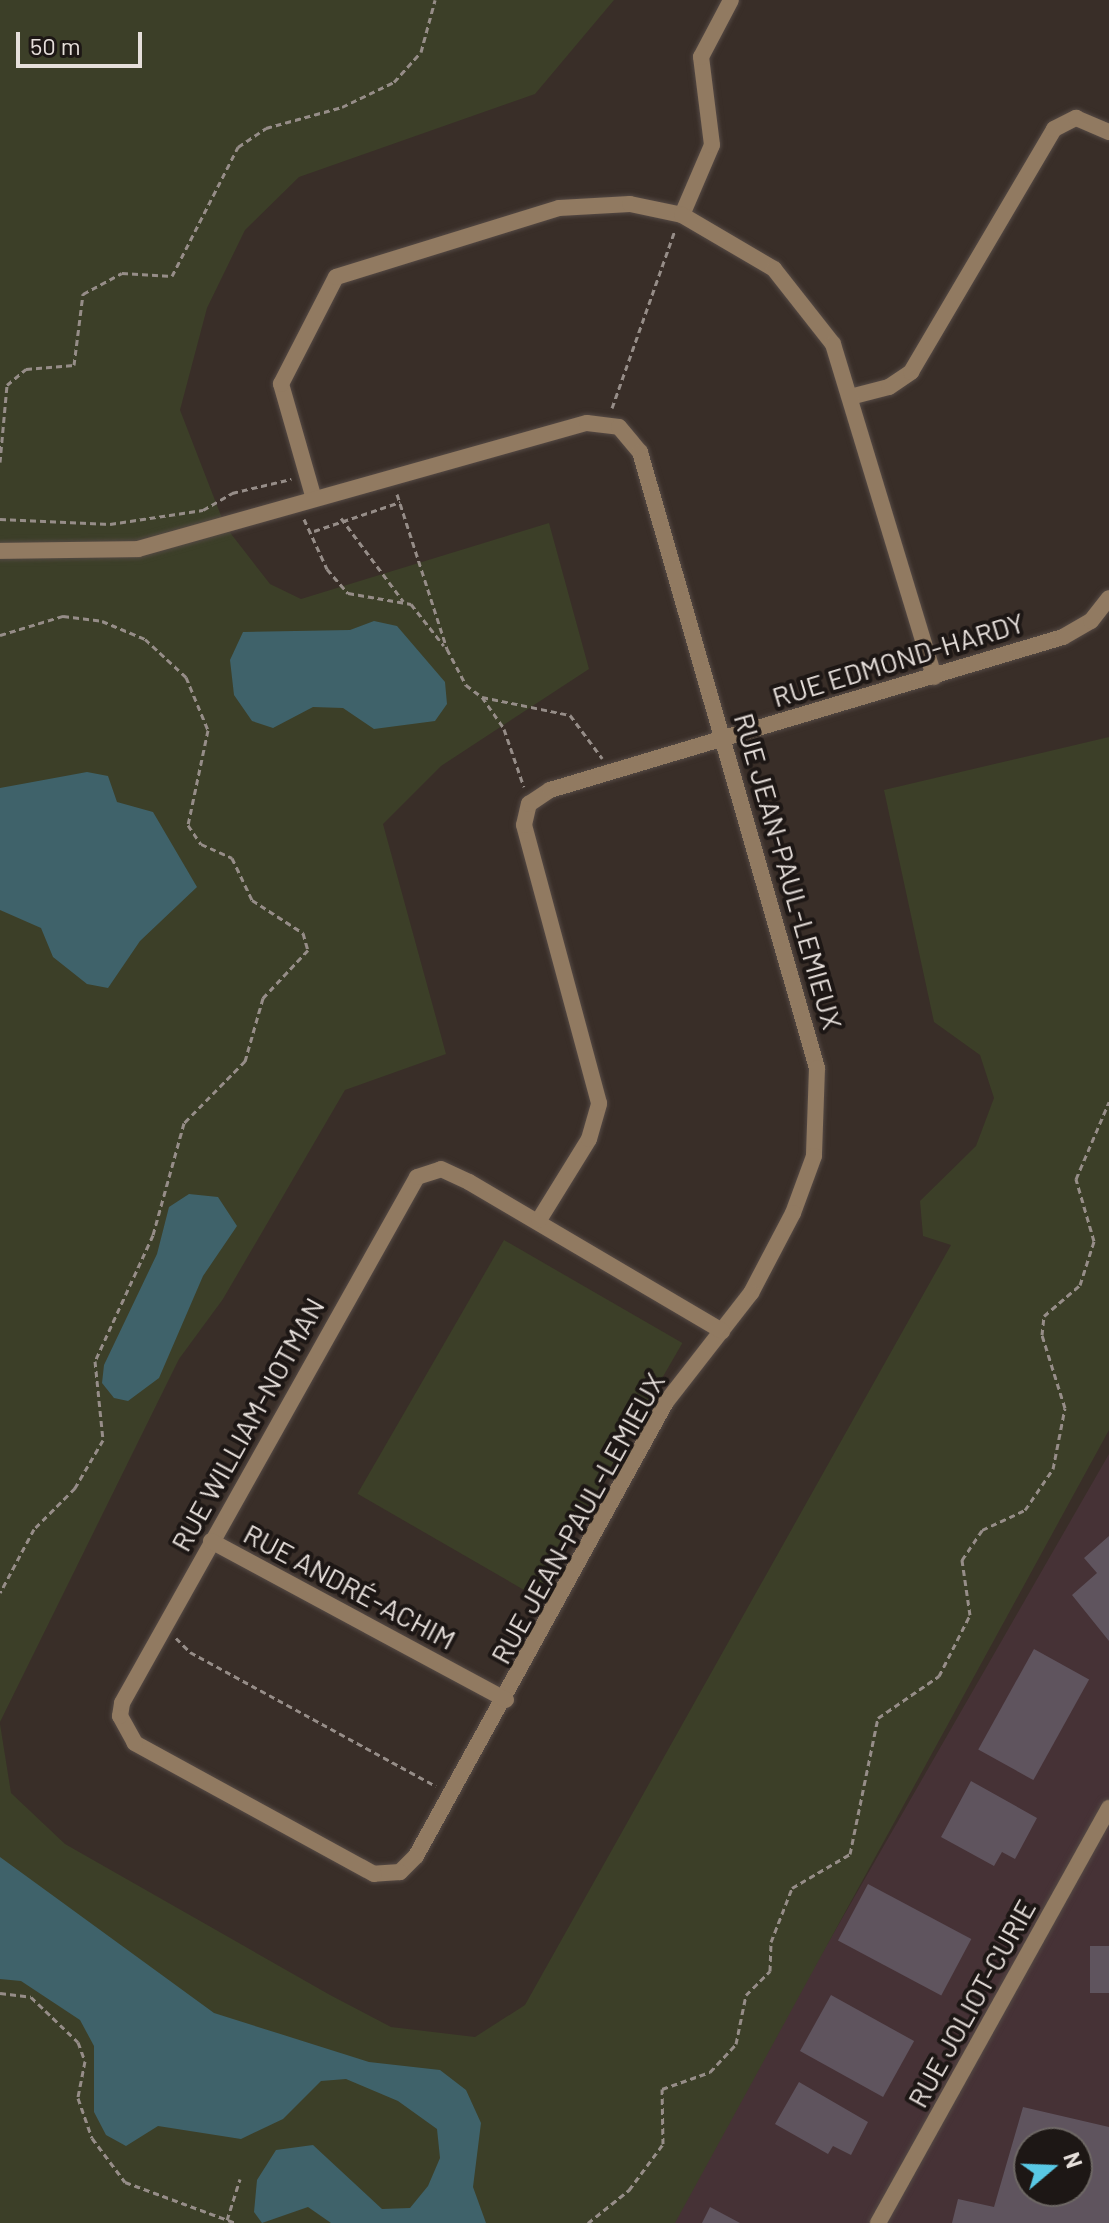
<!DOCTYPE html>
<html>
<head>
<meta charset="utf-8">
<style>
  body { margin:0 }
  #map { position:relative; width:1109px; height:2223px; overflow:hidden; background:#392e28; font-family:Barlow,sans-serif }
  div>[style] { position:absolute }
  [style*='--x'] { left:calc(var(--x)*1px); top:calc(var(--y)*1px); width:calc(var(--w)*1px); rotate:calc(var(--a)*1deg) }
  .industrial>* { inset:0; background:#463236 }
  .green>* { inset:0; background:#3c3f28; transform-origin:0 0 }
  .water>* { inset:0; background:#3f626a }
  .building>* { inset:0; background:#5f545e; transform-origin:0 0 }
  .path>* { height:3px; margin-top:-1.5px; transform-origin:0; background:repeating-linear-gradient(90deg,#968d88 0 6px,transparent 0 10px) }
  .roads { filter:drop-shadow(0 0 2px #554a45) drop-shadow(0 0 2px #554a45) }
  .street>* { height:16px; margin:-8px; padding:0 8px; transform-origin:8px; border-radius:8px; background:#917a61 }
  span { translate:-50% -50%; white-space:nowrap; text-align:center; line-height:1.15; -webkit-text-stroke:8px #1d1715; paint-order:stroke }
  .street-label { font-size:28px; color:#e6dfdb }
  .north { position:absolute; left:1013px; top:2127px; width:80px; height:80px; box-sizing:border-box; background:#1d1715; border:2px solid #6d6764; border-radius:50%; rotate:71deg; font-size:22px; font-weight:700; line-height:32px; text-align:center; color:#e6dfdb }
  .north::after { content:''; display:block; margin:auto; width:28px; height:36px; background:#59c8e5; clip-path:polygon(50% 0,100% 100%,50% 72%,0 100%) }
  .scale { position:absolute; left:16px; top:32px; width:126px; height:36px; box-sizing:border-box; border:4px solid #e6dfdb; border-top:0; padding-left:10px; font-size:24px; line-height:28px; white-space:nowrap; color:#e6dfdb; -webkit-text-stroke:6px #1d1715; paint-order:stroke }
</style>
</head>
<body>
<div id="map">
  <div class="industrial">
    <div style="clip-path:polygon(evenodd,1109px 1454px,1109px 2223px,667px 2223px,1109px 1454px,1029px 2143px,1077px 2143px,1077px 2191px,1029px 2191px,1029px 2143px)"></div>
  </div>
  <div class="green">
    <div style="clip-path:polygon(0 0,614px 0,535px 94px,299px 177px,245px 230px,207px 308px,180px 410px,225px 526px,270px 584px,301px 599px,549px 523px,589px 669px,441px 766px,383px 824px,446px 1054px,345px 1090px,223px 1299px,179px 1359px,0 1722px)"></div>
    <div style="clip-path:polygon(1109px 737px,1109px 1430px,675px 2223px,0 2223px,0 1724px,11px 1793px,65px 1844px,330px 1995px,391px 2027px,475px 2037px,525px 2005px,951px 1245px,923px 1236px,920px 1201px,976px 1146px,994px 1098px,980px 1055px,934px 1022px,884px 790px)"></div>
    <div style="left:504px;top:1240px;width:206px;height:293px;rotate:30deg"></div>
  </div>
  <div class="water">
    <div style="clip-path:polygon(374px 621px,397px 626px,445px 682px,447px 704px,435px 721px,374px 729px,343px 708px,313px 707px,273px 728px,252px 721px,234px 695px,230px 660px,243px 632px,350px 630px)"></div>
    <div style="clip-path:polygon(87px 772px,108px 776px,117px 802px,153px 812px,197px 887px,140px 941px,108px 988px,87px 984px,53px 957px,41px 928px,0 910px,0 788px)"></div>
    <div style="clip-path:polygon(189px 1194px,218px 1197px,237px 1226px,203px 1276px,159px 1378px,128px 1401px,114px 1398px,102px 1383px,104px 1365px,157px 1254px,169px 1207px)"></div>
    <div style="clip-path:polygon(0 1857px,214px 2013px,369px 2062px,440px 2070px,466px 2090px,481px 2123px,473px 2187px,486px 2223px,331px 2223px,308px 2207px,262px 2223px,254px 2212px,257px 2180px,276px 2150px,313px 2145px,382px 2209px,410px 2208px,428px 2186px,440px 2158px,437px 2129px,398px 2101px,346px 2079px,321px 2081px,283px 2119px,241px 2139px,158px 2126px,126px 2146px,106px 2135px,94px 2112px,94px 2046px,80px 2020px,21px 1981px,0 1979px)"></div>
  </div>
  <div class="building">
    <div style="clip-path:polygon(1109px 1536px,1109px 1641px,1072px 1595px,1097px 1573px,1084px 1558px)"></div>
    <div style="left:1034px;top:1649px;width:63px;height:115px;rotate:29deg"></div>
    <div style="clip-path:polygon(971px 1781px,1037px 1818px,1015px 1859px,1002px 1852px,994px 1866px,941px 1837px)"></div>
    <div style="left:868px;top:1884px;width:117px;height:64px;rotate:28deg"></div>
    <div style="left:1090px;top:1946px;width:19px;height:47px"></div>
    <div style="left:831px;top:1995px;width:95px;height:64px;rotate:29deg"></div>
    <div style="clip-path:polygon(799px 2082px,868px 2122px,851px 2155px,833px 2146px,828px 2154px,775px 2124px)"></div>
    <div style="clip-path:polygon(evenodd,1023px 2107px,1109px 2127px,1109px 2223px,952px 2223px,958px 2199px,994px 2207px,1023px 2107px,1029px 2143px,1077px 2143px,1077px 2191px,1029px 2191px,1029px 2143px)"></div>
    <div style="clip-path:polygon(710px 2207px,740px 2223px,702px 2223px)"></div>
  </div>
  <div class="path">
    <div style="--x:612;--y:408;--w:189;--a:-70.5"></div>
    <div style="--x:0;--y:462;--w:77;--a:-84.8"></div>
    <div style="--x:7;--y:385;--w:25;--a:-40"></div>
    <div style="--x:26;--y:369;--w:48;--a:-4.8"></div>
    <div style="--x:74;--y:365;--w:72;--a:-82.8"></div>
    <div style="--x:83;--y:294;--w:44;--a:-28.3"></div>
    <div style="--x:122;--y:273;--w:50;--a:3.4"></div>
    <div style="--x:172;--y:276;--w:145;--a:-62.9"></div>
    <div style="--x:238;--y:147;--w:34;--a:-34"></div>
    <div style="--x:266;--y:128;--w:79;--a:-15.4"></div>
    <div style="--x:342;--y:107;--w:58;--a:-25.7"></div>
    <div style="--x:394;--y:82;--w:40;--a:-48"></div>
    <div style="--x:421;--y:52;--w:54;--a:-74.9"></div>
    <div style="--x:397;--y:494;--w:163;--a:72.1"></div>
    <div style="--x:447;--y:649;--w:41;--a:62.2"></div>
    <div style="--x:466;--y:685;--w:20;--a:37"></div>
    <div style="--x:482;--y:697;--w:90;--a:11.6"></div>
    <div style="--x:570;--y:715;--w:54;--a:53.3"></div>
    <div style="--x:341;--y:518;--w:104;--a:53.2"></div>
    <div style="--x:0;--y:519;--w:110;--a:2.6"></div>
    <div style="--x:110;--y:524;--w:94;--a:-8.6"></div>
    <div style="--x:203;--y:510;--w:34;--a:-30"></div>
    <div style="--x:232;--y:493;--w:61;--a:-13.3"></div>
    <div style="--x:304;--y:519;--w:55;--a:65.3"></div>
    <div style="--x:327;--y:569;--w:32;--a:49"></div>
    <div style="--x:348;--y:593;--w:64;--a:9.9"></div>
    <div style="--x:411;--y:604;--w:53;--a:51.8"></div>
    <div style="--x:314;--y:531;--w:91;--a:-18.6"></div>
    <div style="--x:0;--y:635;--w:66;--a:-16.8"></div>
    <div style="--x:63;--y:616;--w:39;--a:7"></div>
    <div style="--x:102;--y:621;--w:47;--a:22.7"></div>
    <div style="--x:145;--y:639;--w:56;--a:42.8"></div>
    <div style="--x:186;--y:677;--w:57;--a:67.5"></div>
    <div style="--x:208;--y:730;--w:97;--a:101.9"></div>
    <div style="--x:188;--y:825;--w:23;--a:56"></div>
    <div style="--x:201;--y:844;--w:34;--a:24"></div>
    <div style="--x:232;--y:858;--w:47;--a:64.5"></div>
    <div style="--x:252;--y:900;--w:61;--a:32.9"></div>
    <div style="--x:303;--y:933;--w:18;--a:74"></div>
    <div style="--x:308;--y:950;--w:66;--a:133.2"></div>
    <div style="--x:263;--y:998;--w:66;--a:105.9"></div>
    <div style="--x:245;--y:1061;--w:87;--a:134.5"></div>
    <div style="--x:184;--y:1123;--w:116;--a:105.5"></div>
    <div style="--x:153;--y:1235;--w:139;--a:114.7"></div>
    <div style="--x:95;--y:1361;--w:79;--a:84.2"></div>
    <div style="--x:103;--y:1440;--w:56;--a:120.3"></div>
    <div style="--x:75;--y:1488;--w:58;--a:135"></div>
    <div style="--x:34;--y:1529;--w:72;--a:118"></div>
    <div style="--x:482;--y:697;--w:39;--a:55"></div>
    <div style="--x:504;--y:729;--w:61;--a:71"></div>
    <div style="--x:176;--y:1638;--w:20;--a:45"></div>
    <div style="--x:190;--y:1652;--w:280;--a:28.6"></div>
    <div style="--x:0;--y:1993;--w:31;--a:7"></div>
    <div style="--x:31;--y:1997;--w:65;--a:43.8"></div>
    <div style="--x:78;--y:2042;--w:20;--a:70"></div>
    <div style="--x:85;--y:2061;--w:38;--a:101"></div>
    <div style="--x:78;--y:2098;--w:42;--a:70.7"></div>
    <div style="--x:92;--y:2138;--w:55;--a:53.1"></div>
    <div style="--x:125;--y:2182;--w:118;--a:20.3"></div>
    <div style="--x:227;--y:2220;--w:43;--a:-72.4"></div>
    <div style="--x:588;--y:2223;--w:53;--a:-38.8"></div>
    <div style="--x:629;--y:2190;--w:57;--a:-53.5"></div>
    <div style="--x:663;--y:2144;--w:55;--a:-91"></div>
    <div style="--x:662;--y:2089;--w:51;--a:-19.5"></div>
    <div style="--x:710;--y:2072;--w:38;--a:-47"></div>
    <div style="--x:736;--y:2044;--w:50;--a:-78.5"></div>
    <div style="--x:746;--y:1995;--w:34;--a:-45"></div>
    <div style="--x:770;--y:1971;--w:29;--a:-88"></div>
    <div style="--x:771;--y:1942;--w:58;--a:-68.7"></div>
    <div style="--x:792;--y:1888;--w:67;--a:-30.4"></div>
    <div style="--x:850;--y:1854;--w:139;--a:-78.4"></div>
    <div style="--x:878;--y:1718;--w:74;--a:-34.5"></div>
    <div style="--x:939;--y:1676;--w:68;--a:-63.1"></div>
    <div style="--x:970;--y:1615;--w:56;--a:-98.3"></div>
    <div style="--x:962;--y:1560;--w:36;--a:-56"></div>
    <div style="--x:982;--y:1530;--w:47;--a:-24.9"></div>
    <div style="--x:1025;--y:1510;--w:50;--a:-55.7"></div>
    <div style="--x:1053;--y:1469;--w:62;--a:-78.9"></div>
    <div style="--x:1065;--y:1408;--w:77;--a:-107.5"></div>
    <div style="--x:1042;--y:1335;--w:19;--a:-84"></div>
    <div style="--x:1044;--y:1316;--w:48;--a:-40.7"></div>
    <div style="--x:1080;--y:1285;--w:46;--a:-72.3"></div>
    <div style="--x:1094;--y:1241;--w:65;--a:-106.2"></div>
    <div style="--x:1076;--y:1179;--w:84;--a:-66.8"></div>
  </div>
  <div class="roads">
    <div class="street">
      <div style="--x:682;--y:215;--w:76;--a:-66.8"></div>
      <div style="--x:712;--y:145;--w:89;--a:-97.1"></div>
      <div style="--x:701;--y:57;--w:64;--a:-62.2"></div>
      <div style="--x:850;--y:397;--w:40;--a:-14.4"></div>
      <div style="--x:889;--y:387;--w:27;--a:-34"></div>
      <div style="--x:911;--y:372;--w:282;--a:-59.5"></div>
      <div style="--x:1054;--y:129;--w:25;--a:-27"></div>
      <div style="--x:1076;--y:118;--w:36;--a:23"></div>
      <div style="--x:314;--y:499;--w:120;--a:-106"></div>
      <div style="--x:281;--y:384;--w:120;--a:-62.8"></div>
      <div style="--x:336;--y:277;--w:233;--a:-17.2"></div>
      <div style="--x:559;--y:208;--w:71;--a:-3.2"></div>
      <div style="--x:630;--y:204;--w:53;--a:11.9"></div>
      <div style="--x:682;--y:215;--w:107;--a:30.4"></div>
      <div style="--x:774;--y:269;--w:95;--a:51.8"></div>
      <div style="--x:833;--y:344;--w:348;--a:73.1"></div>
      <div style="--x:0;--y:551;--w:138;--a:-0.8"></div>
      <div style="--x:138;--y:549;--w:466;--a:-15.7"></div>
      <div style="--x:587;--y:423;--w:32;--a:7"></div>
      <div style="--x:619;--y:427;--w:33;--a:50"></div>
      <div style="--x:640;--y:452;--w:641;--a:73.97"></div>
      <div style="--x:817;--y:1068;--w:88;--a:92"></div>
      <div style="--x:814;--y:1156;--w:61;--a:110.2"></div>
      <div style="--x:793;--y:1213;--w:90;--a:117.7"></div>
      <div style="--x:751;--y:1293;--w:138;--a:127.9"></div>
      <div style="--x:666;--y:1402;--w:518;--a:118.84"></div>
      <div style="--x:416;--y:1856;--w:23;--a:135"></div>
      <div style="--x:400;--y:1872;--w:26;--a:176"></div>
      <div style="--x:374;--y:1874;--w:273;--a:-151.3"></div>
      <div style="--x:135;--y:1743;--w:31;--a:-119"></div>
      <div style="--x:120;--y:1716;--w:13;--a:-81"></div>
      <div style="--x:122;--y:1703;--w:603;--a:-60.71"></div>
      <div style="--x:417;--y:1177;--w:25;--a:-18"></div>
      <div style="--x:441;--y:1169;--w:31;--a:25"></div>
      <div style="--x:469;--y:1182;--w:294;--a:30.5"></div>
      <div style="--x:539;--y:1220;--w:95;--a:-58.3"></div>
      <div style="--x:589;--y:1139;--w:37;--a:-74"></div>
      <div style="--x:599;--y:1103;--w:288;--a:-105.1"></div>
      <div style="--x:524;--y:825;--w:22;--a:-77"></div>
      <div style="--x:529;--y:804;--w:25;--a:-34"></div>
      <div style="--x:550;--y:790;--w:535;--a:-16.61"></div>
      <div style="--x:1063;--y:637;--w:32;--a:-30"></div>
      <div style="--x:1091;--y:621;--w:29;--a:-52"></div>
      <div style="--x:211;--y:1541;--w:335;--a:28.3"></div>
      <div style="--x:878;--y:2223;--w:475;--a:-60.9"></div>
    </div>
  </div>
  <div class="street-label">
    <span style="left:898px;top:659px;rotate:-17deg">RUE EDMOND-HARDY</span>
    <span style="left:789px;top:871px;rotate:74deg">RUE JEAN-PAUL-LEMIEUX</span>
    <span style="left:247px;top:1424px;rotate:-61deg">RUE WILLIAM-NOTMAN</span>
    <span style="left:577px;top:1518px;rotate:-61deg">RUE JEAN-PAUL-LEMIEUX</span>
    <span style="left:350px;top:1586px;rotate:28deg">RUE ANDRÉ-ACHIM</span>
    <span style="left:971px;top:2003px;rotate:-61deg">RUE JOLIOT-CURIE</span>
  </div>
  <div class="north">N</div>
  <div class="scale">50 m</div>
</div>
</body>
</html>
